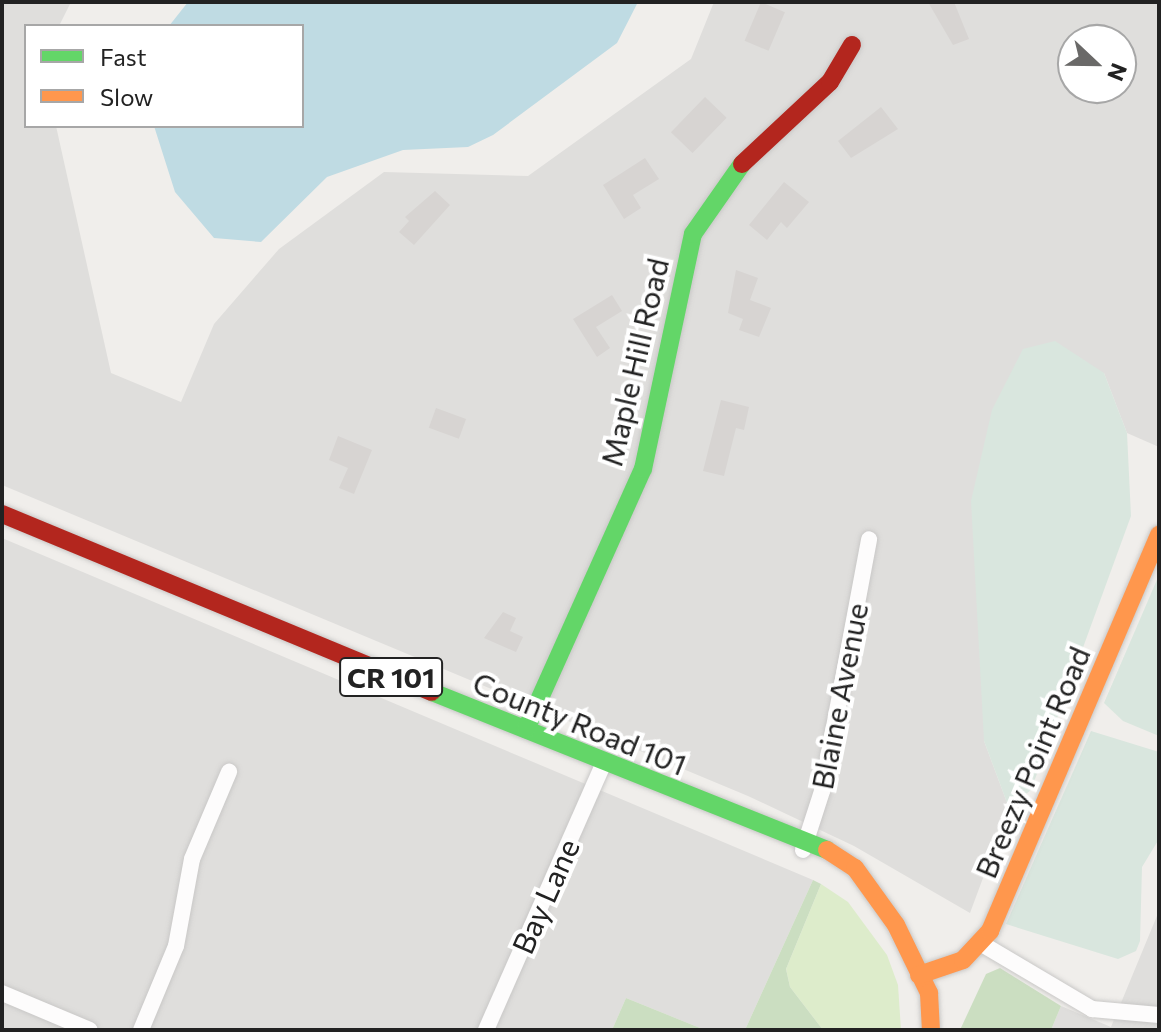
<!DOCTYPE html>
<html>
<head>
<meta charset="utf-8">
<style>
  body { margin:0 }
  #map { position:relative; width:1161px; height:1032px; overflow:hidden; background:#f0eeeb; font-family:Commissioner,sans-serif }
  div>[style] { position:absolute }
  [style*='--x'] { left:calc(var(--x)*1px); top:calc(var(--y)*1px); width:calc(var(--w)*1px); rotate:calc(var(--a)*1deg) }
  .residential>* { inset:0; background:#dfdedc }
  .grass>* { inset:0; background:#ddeccb }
  .forest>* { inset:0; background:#cbdec1 }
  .wetland>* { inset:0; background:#d9e6de }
  .water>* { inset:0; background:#bfdbe3 }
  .building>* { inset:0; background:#d7d4d2; transform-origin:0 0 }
  .roads { filter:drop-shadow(0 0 2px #c9c8c7) drop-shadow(0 0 2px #c9c8c7) }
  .street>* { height:16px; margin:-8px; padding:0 8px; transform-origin:8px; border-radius:8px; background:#fdfcfc }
  .fast>* { height:18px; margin:-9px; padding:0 9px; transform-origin:9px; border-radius:9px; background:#63d668 }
  .slow>* { height:18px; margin:-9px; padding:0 9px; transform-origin:9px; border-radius:9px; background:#ff974d }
  .jam>* { height:18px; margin:-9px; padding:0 9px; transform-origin:9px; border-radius:9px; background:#b3261e }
  span { translate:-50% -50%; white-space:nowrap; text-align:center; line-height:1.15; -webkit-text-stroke:8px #fff; paint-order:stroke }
  .shield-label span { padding:2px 6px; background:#fff; border:2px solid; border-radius:6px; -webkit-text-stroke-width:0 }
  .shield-label { font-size:28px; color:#222; font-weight:700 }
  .street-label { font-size:30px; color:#222 }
  .frame { position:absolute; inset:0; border:4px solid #222; pointer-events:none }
  .legend { position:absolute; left:24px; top:24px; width:280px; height:104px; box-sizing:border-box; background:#fff; border:2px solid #a7a7a7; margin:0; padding:10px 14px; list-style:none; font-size:24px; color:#222 }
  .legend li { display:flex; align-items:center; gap:16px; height:40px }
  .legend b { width:40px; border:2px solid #a7a7a7 }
  .north { position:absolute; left:1057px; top:24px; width:80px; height:80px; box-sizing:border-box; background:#fff; border:2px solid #a7a7a7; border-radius:50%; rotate:112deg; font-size:22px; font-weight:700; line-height:32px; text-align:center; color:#222 }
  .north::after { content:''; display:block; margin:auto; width:28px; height:36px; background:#6a6968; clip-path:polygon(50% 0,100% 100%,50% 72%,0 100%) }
</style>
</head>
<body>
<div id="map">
  <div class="residential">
    <div style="clip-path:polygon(evenodd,2px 2px,71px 2px,59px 26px,26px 26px,26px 126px,56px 126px,111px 373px,181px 402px,214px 324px,279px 249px,384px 172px,528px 176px,691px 59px,714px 2px,1159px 2px,1159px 447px,1127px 433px,1104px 373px,984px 741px,1009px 808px,970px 913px,854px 846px,748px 796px,2px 485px,2px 2px,1073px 40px,1121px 40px,1121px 88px,1073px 88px,1073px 40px)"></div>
    <div style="clip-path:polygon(2px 538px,813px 880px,745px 1030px,705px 1030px,626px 998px,612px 1030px,2px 1030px)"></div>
    <div style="clip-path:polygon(1159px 911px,1159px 1030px,1051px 1030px,1061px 1006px,1111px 1027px)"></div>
  </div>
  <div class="grass">
    <div style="clip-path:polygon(821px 884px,848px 902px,887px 955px,898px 985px,901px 1030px,823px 1030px,790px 987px,786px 969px)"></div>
  </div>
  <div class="forest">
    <div style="clip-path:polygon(813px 880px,821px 884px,786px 969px,790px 987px,823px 1030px,745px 1030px)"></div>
    <div style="clip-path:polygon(1000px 968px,1061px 1006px,1051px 1030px,960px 1030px,986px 974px)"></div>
    <div style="clip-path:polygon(626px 998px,705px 1030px,612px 1030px)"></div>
  </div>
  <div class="wetland">
    <div style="clip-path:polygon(1055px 341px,1104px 373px,1127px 433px,1131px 516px,1031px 790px,1009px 808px,984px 741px,971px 501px,992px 410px,1023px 349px)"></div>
    <div style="clip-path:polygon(1159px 575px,1159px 736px,1123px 721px,1104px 703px)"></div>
    <div style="clip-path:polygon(1091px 731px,1159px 752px,1159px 839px,1142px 867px,1140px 941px,1136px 951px,1118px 959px,1006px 924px)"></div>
  </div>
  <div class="water">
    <div style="clip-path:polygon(188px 2px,638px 2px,617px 43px,493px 135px,468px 147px,403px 150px,327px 177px,261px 242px,214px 238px,175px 192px,154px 126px,302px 126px,302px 26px,169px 26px)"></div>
  </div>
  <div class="building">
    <div style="left:761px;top:2px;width:26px;height:42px;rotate:23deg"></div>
    <div style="clip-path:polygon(928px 2px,954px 2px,969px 39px,953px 45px)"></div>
    <div style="left:705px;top:97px;width:30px;height:49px;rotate:44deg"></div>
    <div style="clip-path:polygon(881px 107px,898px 129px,851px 158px,838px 141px)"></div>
    <div style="clip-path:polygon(645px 158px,659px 179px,633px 195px,641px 208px,624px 219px,603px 185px)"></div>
    <div style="clip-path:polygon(784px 182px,809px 202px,787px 228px,781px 222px,767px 240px,749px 225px)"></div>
    <div style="clip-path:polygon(435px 191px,450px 205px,414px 245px,399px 232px,409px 221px,405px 217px)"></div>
    <div style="clip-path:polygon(736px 270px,758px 278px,750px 300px,771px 308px,759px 337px,739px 330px,743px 319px,728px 313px)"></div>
    <div style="clip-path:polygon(612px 295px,622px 311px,596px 327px,610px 348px,597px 357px,573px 319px)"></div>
    <div style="clip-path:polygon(721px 400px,749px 407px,744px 430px,736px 428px,724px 476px,703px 471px)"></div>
    <div style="left:436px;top:408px;width:32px;height:21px;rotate:20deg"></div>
    <div style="clip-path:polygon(338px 436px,372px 450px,354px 494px,339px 488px,348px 468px,329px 460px)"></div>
    <div style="clip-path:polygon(503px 612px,516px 618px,510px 631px,523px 637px,516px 652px,484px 638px)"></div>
  </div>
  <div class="roads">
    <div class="street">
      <div style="--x:803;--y:850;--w:62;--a:-72.1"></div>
      <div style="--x:822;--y:791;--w:256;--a:-79.4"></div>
      <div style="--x:982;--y:944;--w:128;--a:30.6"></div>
      <div style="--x:1092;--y:1009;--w:67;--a:5.1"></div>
      <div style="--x:2;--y:993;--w:95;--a:22.8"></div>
      <div style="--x:141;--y:1030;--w:91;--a:-67.4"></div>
      <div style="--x:176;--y:946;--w:88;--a:-79.6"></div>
      <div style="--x:192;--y:859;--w:95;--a:-67"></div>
      <div style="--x:486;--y:1030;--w:293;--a:-66.2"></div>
    </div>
    <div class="fast">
      <div style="--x:432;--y:692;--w:425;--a:21.8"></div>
      <div style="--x:526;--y:729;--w:285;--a:-65.8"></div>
      <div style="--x:643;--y:469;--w:240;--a:-78"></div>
      <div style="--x:693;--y:234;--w:85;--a:-55"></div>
    </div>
    <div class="slow">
      <div style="--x:827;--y:850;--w:33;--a:33"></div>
      <div style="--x:855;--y:868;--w:70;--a:54.3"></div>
      <div style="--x:896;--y:925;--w:76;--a:64.1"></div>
      <div style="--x:929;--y:993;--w:37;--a:87"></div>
      <div style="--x:919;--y:975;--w:46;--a:-18.8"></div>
      <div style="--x:963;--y:960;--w:40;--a:-47"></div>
      <div style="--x:990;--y:931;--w:431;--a:-66.9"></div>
    </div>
    <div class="jam">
      <div style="--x:742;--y:164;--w:120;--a:-43"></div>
      <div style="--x:830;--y:82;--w:43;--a:-59.3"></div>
      <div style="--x:2;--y:514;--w:465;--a:22.5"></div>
    </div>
  </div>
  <div class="shield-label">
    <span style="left:391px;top:677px">CR 101</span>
  </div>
  <div class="street-label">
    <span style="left:634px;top:362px;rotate:-77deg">Maple Hill Road</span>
    <span style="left:839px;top:696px;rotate:-79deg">Blaine Avenue</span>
    <span style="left:580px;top:723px;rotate:22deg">County Road 101</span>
    <span style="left:1032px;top:762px;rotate:-67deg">Breezy Point Road</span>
    <span style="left:545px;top:896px;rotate:-66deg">Bay Lane</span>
  </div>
  <div class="frame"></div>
  <ul class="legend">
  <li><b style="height:10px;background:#63d668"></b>Fast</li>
  <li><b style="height:10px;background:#ff974d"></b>Slow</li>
  </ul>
  <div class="north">N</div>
</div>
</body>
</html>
